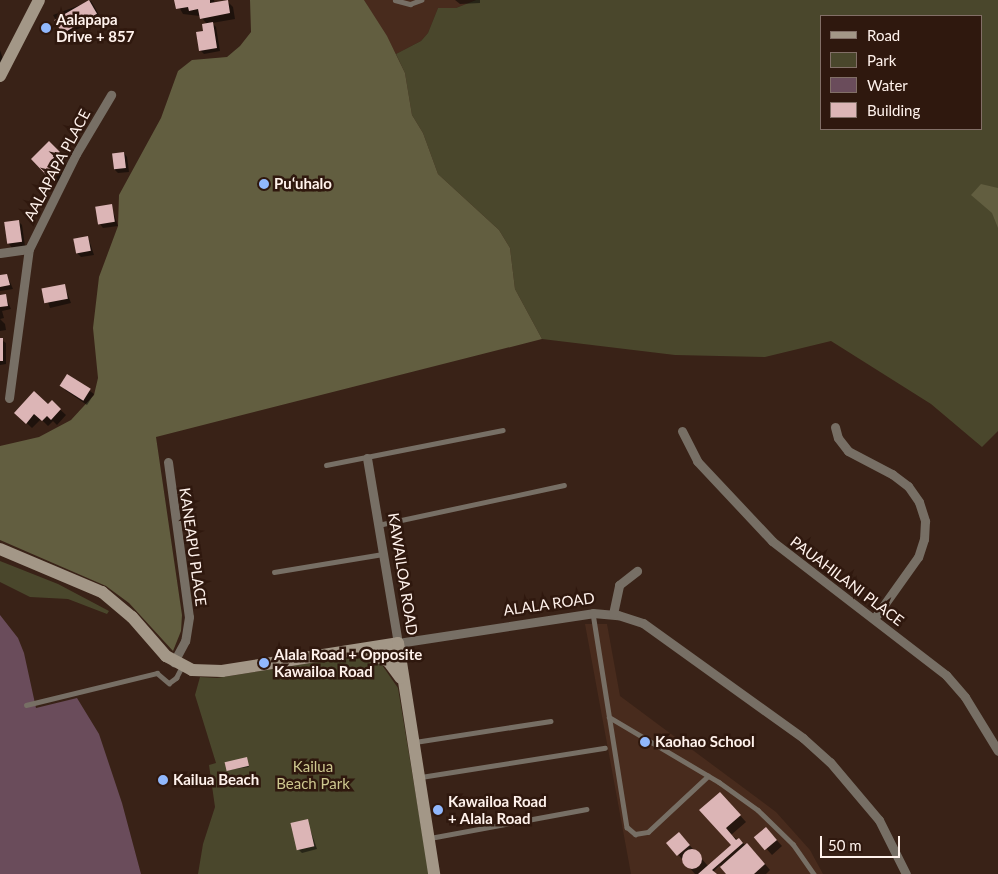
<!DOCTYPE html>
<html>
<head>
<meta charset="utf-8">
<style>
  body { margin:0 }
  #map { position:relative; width:998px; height:874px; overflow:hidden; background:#392217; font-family:Lato,sans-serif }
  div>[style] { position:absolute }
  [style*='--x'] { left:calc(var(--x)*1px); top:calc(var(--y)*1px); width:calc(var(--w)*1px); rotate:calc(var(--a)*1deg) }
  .built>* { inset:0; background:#482b1d }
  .green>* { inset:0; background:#4a472c }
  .forest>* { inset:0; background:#625e40 }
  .water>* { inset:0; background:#6a4c5b }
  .shadow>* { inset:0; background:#0007 }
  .building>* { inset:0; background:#dcb5b6; transform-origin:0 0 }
  .round { border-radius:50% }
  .lane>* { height:4.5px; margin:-2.25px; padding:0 2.25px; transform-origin:2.25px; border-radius:2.25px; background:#776f65 }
  .street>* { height:9px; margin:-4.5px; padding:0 4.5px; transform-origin:4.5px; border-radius:4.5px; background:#776f65 }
  .secondary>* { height:12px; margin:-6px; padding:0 6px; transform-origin:6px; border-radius:6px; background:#a39787 }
  .dots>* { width:14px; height:14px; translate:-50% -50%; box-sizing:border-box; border:2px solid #2f180e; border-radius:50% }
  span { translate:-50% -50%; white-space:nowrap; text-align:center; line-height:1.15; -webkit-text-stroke:5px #2f180e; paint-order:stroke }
  .poi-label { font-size:15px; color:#fff2ec; font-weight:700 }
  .left { translate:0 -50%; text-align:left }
  .street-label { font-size:15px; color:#fff2ec }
  .park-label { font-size:15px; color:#cec88f }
  .legend { position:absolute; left:820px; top:15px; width:162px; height:115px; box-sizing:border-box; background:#2f180e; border:1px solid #826f67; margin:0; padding:6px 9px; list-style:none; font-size:15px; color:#fff2ec }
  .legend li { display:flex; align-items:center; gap:10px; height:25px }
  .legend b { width:25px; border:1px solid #826f67 }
  .scale { position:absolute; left:820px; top:836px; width:80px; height:22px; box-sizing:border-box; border:2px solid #fff2ec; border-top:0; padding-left:6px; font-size:15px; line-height:18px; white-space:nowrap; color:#fff2ec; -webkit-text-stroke:4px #2f180e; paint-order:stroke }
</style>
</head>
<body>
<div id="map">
  <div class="built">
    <div style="clip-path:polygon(364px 0,476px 0,456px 8px,438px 8px,428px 33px,421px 41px,396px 54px)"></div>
    <div style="clip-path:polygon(585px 624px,607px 624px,620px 696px,776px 812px,810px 850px,823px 874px,631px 874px)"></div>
  </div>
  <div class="green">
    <div style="clip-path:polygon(evenodd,476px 0,998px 0,998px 431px,982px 447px,931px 404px,831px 341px,765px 357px,675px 355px,542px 339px,515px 289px,510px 248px,499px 230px,438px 174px,423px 133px,412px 115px,405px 73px,396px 54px,421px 41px,428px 33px,438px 8px,456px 8px,476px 0,822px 16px,982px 16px,982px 129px,822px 129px,822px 16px)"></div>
    <div style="clip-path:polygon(0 561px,58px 584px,109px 611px,107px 614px,68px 599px,30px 597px,0 582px)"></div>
    <div style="clip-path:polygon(354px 656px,382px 665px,398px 688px,429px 874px,198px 874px,203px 844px,215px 807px,209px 765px,216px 763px,195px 695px,200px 677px,217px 678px)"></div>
  </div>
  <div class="forest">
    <div style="clip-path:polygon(250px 0,364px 0,387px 36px,405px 73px,412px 115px,423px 133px,438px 174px,499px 230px,510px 248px,515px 289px,542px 339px,156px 437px,182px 615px,181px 631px,173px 651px,129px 603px,106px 586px,0 540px,0 446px,39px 437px,71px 420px,94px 395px,98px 378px,93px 328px,99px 277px,118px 226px,119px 195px,161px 118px,178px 71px,192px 60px,227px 57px,240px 46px,251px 32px)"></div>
    <div style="clip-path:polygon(981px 184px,998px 188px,998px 228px,992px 213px,971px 195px)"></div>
  </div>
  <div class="water">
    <div style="clip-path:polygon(0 615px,18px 638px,24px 653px,36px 708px,77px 698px,99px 734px,122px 803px,141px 874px,0 874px)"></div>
  </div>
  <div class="shadow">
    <div style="clip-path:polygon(175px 0,214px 0,215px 4px,227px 1px,233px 7px,235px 19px,212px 23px,216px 27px,220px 51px,204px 54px,200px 50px,207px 24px,200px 16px,183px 14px)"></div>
    <div style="clip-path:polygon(455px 0,480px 0,480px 3px,460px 4px)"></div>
    <div style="clip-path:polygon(91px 1px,102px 20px,64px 34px,53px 15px)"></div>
    <div style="clip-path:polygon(0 50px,4px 62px,0 63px)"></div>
    <div style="clip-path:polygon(49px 143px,65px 159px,56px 168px,64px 176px,56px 183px,33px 159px)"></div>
    <div style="clip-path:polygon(124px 153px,127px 157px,129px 172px,118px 173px,114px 169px)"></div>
    <div style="clip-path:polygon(111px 205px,118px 226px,103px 228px,100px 224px)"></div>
    <div style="clip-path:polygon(18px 221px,22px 225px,25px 246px,12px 248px,9px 244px,6px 223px)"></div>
    <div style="clip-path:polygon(88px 237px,94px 255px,81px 257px,77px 253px)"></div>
    <div style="clip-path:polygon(7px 275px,13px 289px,0 291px,0 277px)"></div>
    <div style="clip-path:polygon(64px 285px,71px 303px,50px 308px,44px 290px)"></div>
    <div style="clip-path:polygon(5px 295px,11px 309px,2px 311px,4px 318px,0 319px,0 296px)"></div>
    <div style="clip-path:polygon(0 319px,5px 324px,6px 330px,0 331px)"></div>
    <div style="clip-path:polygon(0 339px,6px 343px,6px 364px,0 365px)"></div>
    <div style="clip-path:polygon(68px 375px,94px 394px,87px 405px,65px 390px)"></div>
    <div style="clip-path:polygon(52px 402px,66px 415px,57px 425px,53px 421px,48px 426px,41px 419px,32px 428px,16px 413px,48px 406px)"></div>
    <div style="clip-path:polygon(246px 758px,249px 767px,227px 770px)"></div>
    <div style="clip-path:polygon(726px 800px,746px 822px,731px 835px,753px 850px,770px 870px,766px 874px,728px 874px,720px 865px,713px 872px,716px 874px,695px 874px,668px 843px,685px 840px,708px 866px,733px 845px,721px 833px)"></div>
    <div style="clip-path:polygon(307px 820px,317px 849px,302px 853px,298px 849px)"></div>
    <div style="clip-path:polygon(772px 835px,782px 846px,772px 855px,756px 837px)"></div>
  </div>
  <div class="building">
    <div style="left:89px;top:0;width:16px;height:40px;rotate:60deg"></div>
    <div style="clip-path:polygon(174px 0,210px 0,210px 3px,228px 0,230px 13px,200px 19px,198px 9px,189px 11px,188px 7px,176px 9px)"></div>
    <div style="clip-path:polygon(213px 22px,217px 48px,199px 51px,196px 32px,203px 31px,202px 24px)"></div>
    <div style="clip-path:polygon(49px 141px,60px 152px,51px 161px,59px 169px,49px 178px,31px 159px)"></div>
    <div style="left:124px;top:152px;width:16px;height:12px;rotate:83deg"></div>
    <div style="left:112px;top:204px;width:18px;height:17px;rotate:81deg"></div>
    <div style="left:19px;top:220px;width:22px;height:15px;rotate:82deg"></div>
    <div style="left:88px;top:236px;width:15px;height:15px;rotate:79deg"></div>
    <div style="clip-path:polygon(7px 274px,10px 285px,0 287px,0 275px)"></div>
    <div style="left:65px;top:284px;width:15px;height:24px;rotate:79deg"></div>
    <div style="clip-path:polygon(6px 294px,8px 306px,0 307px,0 295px)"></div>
    <div style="left:0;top:338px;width:3px;height:23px"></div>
    <div style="left:67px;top:374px;width:28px;height:14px;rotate:32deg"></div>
    <div style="clip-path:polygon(34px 391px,48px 404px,52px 400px,61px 409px,51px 420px,47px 416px,42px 421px,34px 414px,26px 424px,14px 413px)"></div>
    <div style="left:247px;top:757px;width:9px;height:23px;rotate:77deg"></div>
    <div style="clip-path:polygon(720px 792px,741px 815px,726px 828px,736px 840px,739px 838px,743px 843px,712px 870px,717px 874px,698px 874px,731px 845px,699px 810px)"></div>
    <div style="left:308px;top:819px;width:28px;height:18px;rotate:77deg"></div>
    <div style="left:766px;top:827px;width:17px;height:16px;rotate:50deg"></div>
    <div style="left:679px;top:832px;width:17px;height:17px;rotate:50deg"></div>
    <div style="clip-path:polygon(747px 843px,765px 864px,754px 874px,726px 874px,720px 867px)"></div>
    <div class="round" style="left:682px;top:849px;width:20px;height:20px"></div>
  </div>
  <div class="lane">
    <div style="--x:395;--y:0;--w:16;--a:15"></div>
    <div style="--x:410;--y:4;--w:12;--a:-20"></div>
    <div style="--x:326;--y:465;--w:180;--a:-11.2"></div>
    <div style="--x:378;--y:525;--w:190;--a:-12.1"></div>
    <div style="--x:274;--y:572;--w:110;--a:-9.4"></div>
    <div style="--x:593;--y:613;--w:217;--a:81"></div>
    <div style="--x:627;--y:827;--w:11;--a:41"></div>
    <div style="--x:635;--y:834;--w:13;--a:-9"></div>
    <div style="--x:648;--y:832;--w:82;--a:-43"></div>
    <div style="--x:26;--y:705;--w:135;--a:-13.7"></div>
    <div style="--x:157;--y:673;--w:16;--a:40"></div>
    <div style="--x:169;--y:683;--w:9;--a:-36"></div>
    <div style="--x:176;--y:678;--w:13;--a:-63"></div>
    <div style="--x:609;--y:717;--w:128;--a:30.6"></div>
    <div style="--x:719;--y:782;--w:48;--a:35.7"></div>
    <div style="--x:758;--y:810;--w:49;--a:44.2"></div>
    <div style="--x:793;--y:844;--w:37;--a:55"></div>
    <div style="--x:415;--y:742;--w:137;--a:-8.8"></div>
    <div style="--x:421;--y:777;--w:186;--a:-9"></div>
    <div style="--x:430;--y:838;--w:159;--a:-10.5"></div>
  </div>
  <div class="street">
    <div style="--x:0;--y:253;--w:29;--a:-8"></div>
    <div style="--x:9;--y:398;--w:150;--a:-82.4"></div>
    <div style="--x:29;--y:249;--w:106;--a:-63.7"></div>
    <div style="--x:76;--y:154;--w:69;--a:-59.3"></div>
    <div style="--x:835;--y:427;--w:11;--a:75"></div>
    <div style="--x:838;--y:438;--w:16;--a:52"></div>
    <div style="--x:848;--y:451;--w:50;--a:27.6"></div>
    <div style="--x:892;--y:474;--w:20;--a:37"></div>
    <div style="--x:908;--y:486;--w:19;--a:55"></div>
    <div style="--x:919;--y:502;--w:20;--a:72"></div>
    <div style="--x:925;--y:521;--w:18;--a:93"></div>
    <div style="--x:924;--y:539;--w:19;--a:108"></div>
    <div style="--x:918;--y:557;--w:76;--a:125.4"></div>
    <div style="--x:682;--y:431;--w:34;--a:63"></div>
    <div style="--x:697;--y:461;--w:110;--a:46.8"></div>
    <div style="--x:772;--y:541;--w:220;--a:37.6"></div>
    <div style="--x:946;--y:675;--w:29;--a:49"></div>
    <div style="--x:965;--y:697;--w:63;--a:58.6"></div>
    <div style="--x:367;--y:458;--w:188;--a:80.5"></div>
    <div style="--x:398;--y:643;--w:197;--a:-8.7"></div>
    <div style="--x:593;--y:613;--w:25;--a:5"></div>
    <div style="--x:618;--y:615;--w:26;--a:18"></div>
    <div style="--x:643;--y:623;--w:197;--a:35.7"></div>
    <div style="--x:803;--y:738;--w:36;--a:42"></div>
    <div style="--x:830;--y:762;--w:76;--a:49.8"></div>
    <div style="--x:879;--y:820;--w:60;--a:63.4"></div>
    <div style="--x:168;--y:462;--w:156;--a:82.3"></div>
    <div style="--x:189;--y:617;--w:24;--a:99"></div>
    <div style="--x:185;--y:641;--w:24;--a:118"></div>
    <div style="--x:613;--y:614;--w:30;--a:-78"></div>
    <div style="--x:619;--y:585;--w:23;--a:-38"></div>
  </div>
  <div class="secondary">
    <div style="--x:0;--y:76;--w:85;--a:-62.8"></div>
    <div style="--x:0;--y:549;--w:111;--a:22.9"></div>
    <div style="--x:102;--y:592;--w:39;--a:40"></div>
    <div style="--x:132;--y:617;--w:52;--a:48.9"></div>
    <div style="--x:166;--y:656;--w:30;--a:28"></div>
    <div style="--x:192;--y:670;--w:30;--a:2"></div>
    <div style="--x:222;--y:671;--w:178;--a:-9"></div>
    <div style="--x:398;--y:643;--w:234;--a:81.1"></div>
    <div style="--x:364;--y:651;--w:26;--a:23"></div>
    <div style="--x:388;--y:661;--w:21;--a:53"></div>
  </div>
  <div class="dots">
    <div style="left:46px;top:28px;background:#91b8fd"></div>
    <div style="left:264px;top:184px;background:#91b8fd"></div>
    <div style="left:264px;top:663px;background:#91b8fd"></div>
    <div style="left:645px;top:742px;background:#91b8fd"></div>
    <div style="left:163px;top:780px;background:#91b8fd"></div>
    <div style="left:438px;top:810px;background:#91b8fd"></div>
  </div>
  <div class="poi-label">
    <span class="left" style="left:56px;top:28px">Aalapapa<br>Drive + 857</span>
    <span class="left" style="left:274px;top:184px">Puʻuhalo</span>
    <span class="left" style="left:274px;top:663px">Alala Road + Opposite<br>Kawailoa Road</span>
    <span class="left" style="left:655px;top:742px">Kaohao School</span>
    <span class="left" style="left:173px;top:780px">Kailua Beach</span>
    <span class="left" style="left:448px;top:810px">Kawailoa Road<br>+ Alala Road</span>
  </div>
  <div class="street-label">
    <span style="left:57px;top:165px;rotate:-62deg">AALAPAPA PLACE</span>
    <span style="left:193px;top:547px;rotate:82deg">KANEAPU PLACE</span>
    <span style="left:403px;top:574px;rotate:81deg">KAWAILOA ROAD</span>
    <span style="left:847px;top:581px;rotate:37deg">PAUAHILANI PLACE</span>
    <span style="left:549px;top:604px;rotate:-8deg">ALALA ROAD</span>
  </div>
  <div class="park-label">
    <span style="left:313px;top:775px">Kailua<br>Beach Park</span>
  </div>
  <ul class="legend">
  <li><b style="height:6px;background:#a39787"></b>Road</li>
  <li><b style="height:14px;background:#4a472c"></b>Park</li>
  <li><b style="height:14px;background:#6a4c5b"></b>Water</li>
  <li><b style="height:14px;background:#dcb5b6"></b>Building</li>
  </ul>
  <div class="scale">50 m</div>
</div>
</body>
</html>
